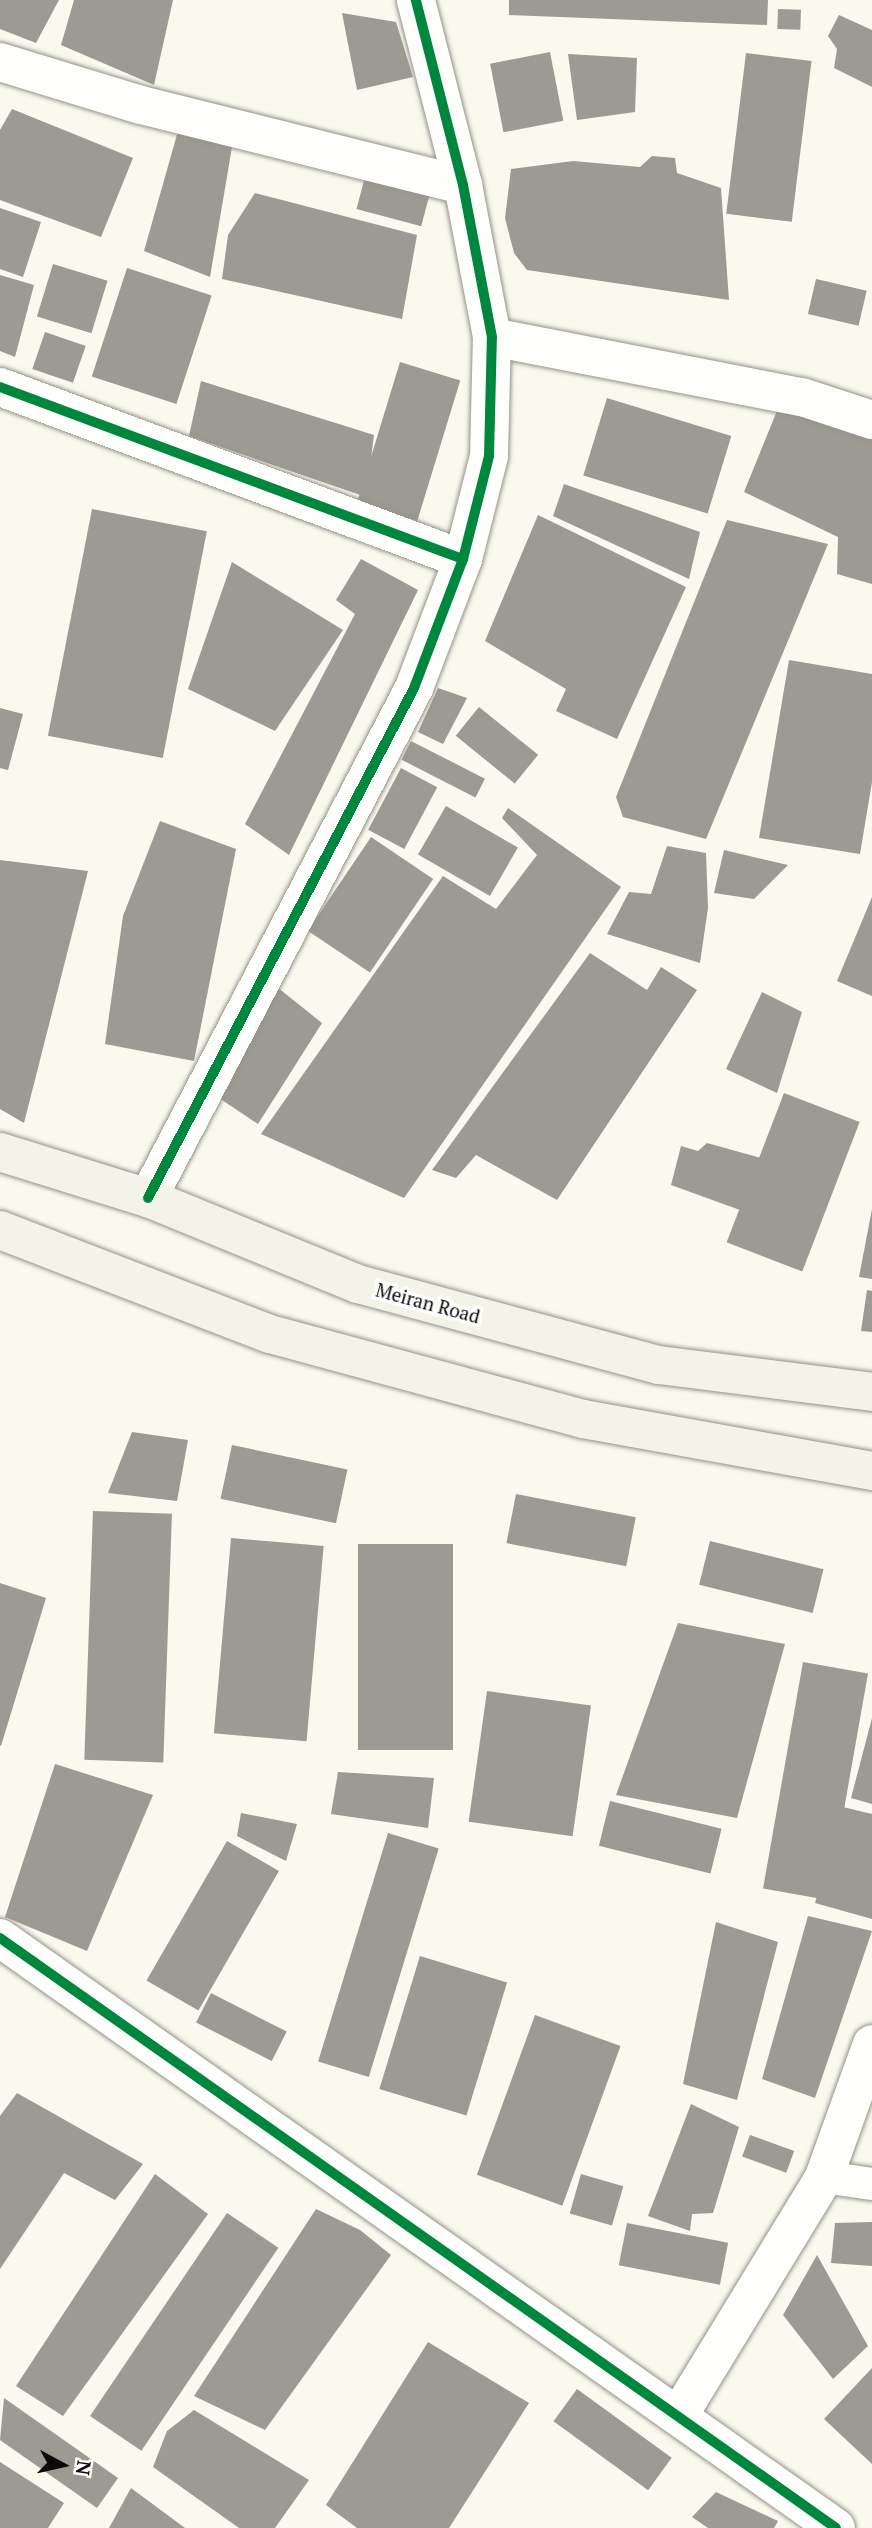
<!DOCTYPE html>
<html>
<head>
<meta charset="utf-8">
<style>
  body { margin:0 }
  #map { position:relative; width:872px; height:2528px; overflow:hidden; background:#f9f9ed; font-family:"PT Serif",serif }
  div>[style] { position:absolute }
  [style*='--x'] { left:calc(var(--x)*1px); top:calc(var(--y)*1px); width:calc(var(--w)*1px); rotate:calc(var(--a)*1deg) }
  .building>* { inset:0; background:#9c9a93; transform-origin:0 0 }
  .roads { filter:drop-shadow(0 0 2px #92928c) drop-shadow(0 0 2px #92928c) }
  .service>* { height:32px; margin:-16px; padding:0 16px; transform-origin:16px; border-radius:16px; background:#fefefc }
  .minor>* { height:38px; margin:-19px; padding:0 19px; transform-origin:19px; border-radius:19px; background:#fefefc }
  .secondary>* { height:38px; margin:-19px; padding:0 19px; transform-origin:19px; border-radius:19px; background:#f3f4e7 }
  .cycleway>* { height:10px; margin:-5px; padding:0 5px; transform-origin:5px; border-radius:5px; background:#00873e }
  span { translate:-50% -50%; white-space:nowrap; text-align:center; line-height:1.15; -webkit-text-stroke:7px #fff; paint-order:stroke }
  .street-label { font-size:19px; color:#0a0a0a }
  .north { position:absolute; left:28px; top:2430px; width:70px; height:70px; -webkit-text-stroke:5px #fff; paint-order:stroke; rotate:98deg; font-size:19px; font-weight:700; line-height:28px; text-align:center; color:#0a0a0a }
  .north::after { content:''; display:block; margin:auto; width:24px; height:32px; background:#0a0a0a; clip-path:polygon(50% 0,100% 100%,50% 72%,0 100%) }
</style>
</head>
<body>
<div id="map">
  <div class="building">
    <div style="clip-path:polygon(0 0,59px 0,36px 43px,0 29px)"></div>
    <div style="clip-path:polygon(74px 0,173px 0,154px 85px,61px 45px)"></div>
    <div style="clip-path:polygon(509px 0,768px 0,767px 25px,509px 15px)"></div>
    <div style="left:778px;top:9px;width:23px;height:20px;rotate:2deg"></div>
    <div style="clip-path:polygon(342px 13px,396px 22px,413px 77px,357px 90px)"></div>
    <div style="clip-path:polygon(839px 15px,872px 30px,872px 87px,834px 68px,837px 49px,828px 36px)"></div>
    <div style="left:550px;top:52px;width:70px;height:61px;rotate:79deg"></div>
    <div style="left:746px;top:53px;width:66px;height:162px;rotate:7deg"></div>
    <div style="clip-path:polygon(568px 54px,637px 58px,635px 112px,577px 120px)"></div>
    <div style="clip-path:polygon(12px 109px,133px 158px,101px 237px,0 200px,0 130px)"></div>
    <div style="clip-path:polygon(178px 131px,232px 147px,210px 277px,144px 251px)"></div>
    <div style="clip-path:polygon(652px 156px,675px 158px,677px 173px,721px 188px,729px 300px,527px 270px,514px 253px,505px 218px,511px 169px,573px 161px,640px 167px)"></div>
    <div style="left:365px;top:177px;width:67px;height:33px;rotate:15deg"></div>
    <div style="clip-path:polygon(255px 193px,417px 235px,402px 319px,222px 279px,228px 235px)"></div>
    <div style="clip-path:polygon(0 208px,41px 222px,23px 277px,0 269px)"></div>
    <div style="left:53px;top:264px;width:57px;height:55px;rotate:17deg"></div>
    <div style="left:127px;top:268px;width:89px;height:114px;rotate:18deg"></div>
    <div style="clip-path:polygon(0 275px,34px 285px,15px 357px,0 351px)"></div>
    <div style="left:816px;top:279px;width:52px;height:36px;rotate:13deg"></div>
    <div style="left:45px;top:332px;width:43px;height:39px;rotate:19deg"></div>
    <div style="left:400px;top:362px;width:63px;height:147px;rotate:17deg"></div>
    <div style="clip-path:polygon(201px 381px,374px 435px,366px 497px,189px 436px)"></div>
    <div style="left:607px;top:398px;width:130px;height:81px;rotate:17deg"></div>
    <div style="clip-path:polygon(781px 401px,872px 439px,872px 584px,837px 574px,838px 537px,744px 492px)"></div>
    <div style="clip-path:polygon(564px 484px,700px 532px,689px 579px,553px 516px)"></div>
    <div style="left:92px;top:509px;width:117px;height:231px;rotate:11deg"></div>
    <div style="clip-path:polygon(538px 515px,686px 587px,617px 739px,556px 711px,566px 689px,485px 641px)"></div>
    <div style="clip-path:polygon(727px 520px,828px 544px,706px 839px,623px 817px,616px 797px)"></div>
    <div style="clip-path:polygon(361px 559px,418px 590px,289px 855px,245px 824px,355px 614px,336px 600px)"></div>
    <div style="clip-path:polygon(232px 562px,343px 630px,275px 731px,188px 689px)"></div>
    <div style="clip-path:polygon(789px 660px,872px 674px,872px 782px,860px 854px,759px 838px)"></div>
    <div style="clip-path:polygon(438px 688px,467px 698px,443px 744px,418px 732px)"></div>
    <div style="left:479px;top:707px;width:76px;height:37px;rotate:39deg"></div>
    <div style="clip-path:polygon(0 708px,23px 714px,8px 770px,0 768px)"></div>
    <div style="left:411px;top:741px;width:83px;height:21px;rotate:27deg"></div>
    <div style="left:401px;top:768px;width:41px;height:70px;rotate:28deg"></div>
    <div style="left:446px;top:806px;width:83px;height:56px;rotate:30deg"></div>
    <div style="clip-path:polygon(508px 808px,621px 887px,404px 1198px,261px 1134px,443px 876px,496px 909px,537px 855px,502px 818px)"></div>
    <div style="clip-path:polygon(160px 821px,236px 849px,194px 1061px,105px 1044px,123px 916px)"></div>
    <div style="left:371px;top:837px;width:75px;height:113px;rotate:34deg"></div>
    <div style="clip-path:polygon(667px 846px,706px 853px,708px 908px,700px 963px,607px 934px,629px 892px,651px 894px)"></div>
    <div style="clip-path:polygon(724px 850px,788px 865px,754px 899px,714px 893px)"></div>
    <div style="clip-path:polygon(0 860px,88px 871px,24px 1123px,0 1109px)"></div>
    <div style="clip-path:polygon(872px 897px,872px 996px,837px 981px)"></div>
    <div style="clip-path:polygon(590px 953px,647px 990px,661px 967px,697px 990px,557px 1200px,476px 1155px,456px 1178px,432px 1170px)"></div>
    <div style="clip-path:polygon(272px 983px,322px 1023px,258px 1124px,216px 1096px)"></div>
    <div style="clip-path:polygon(762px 992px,802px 1012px,777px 1093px,726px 1069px)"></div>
    <div style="left:784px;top:1093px;width:81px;height:160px;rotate:21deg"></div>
    <div style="clip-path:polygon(707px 1143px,761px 1158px,740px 1210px,671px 1185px,681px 1146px,698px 1151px)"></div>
    <div style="clip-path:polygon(872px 1209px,872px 1279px,859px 1277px)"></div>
    <div style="clip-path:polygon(867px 1290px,872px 1291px,872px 1332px,861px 1331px)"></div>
    <div style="clip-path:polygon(132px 1432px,188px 1440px,177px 1501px,108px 1493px)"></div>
    <div style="left:232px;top:1445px;width:118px;height:55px;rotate:12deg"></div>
    <div style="left:516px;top:1494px;width:122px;height:50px;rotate:11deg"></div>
    <div style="left:93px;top:1511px;width:79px;height:249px;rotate:2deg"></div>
    <div style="left:231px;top:1538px;width:93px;height:196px;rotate:5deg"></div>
    <div style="left:710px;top:1541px;width:117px;height:45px;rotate:14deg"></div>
    <div style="left:358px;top:1544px;width:95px;height:206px"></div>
    <div style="clip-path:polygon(0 1583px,46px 1598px,1px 1746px,0 1745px)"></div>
    <div style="clip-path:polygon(678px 1623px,785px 1644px,737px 1818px,616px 1795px)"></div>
    <div style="left:803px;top:1662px;width:66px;height:230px;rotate:10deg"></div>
    <div style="left:487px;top:1691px;width:105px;height:132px;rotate:8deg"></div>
    <div style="clip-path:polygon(872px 1718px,872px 1804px,851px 1798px)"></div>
    <div style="clip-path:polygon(55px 1764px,153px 1795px,87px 1951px,5px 1917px)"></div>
    <div style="clip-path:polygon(338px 1772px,434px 1778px,428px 1828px,331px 1814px)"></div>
    <div style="left:610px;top:1801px;width:115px;height:46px;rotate:14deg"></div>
    <div style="clip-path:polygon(843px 1807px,872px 1814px,872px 1919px,815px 1903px)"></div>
    <div style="clip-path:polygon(241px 1813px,297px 1824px,286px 1861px,237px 1836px)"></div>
    <div style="left:388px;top:1833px;width:53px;height:239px;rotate:17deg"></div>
    <div style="left:227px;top:1841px;width:60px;height:161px;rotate:30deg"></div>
    <div style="clip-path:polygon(808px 1916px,872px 1931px,815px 2098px,762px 2079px)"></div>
    <div style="clip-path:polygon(716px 1922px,778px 1942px,737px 2100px,683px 2084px)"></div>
    <div style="left:420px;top:1956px;width:91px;height:139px;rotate:17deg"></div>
    <div style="left:211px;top:1993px;width:85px;height:33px;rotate:27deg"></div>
    <div style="left:535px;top:2015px;width:91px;height:170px;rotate:20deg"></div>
    <div style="clip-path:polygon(17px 2093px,143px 2164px,115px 2200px,64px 2173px,0 2269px,0 2116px)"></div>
    <div style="clip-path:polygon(691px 2104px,739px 2127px,713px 2213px,692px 2214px,690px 2231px,648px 2216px)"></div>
    <div style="left:750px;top:2135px;width:47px;height:23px;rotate:20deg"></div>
    <div style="clip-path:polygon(155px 2174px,208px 2214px,63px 2416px,16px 2386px)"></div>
    <div style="left:581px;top:2174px;width:44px;height:41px;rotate:16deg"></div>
    <div style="clip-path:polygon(316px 2209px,360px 2230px,391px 2255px,265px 2430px,194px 2396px)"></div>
    <div style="left:227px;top:2213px;width:62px;height:245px;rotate:34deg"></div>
    <div style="clip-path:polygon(872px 2222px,872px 2266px,831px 2263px,835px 2223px)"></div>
    <div style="left:627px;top:2223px;width:103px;height:43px;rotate:11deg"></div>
    <div style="clip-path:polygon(817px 2255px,868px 2346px,833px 2379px,783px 2315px)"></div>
    <div style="clip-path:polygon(428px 2342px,529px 2403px,449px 2528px,357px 2528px,326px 2505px)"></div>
    <div style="clip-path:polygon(872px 2368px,872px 2464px,824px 2419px)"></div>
    <div style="left:577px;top:2389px;width:117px;height:40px;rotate:36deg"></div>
    <div style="clip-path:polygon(4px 2398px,118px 2478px,97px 2508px,0 2440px)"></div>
    <div style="clip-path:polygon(194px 2410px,309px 2480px,275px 2528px,239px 2528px,153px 2467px,167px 2431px)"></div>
    <div style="clip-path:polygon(0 2462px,64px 2503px,48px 2528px,0 2528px)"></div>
    <div style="clip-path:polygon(131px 2488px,185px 2528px,109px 2528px)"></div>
    <div style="clip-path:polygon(716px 2492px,778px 2521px,774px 2528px,708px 2528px,692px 2517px)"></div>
  </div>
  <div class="roads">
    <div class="service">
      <div style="--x:824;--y:2177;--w:49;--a:8.3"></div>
    </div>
    <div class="minor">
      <div style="--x:0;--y:62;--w:147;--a:17"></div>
      <div style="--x:141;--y:105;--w:332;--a:14"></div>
      <div style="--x:492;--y:337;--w:316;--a:11"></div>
      <div style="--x:802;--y:397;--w:74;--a:18.2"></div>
      <div style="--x:0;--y:387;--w:494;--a:20.4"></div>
      <div style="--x:148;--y:1198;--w:575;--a:-62.45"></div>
      <div style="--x:414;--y:688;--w:138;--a:-69.2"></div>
      <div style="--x:463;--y:559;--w:106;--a:-75.8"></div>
      <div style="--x:489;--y:456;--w:119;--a:-88.6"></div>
      <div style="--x:492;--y:337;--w:155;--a:-100.8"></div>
      <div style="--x:463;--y:185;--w:191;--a:-104.3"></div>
      <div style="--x:0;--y:1938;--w:1023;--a:35.21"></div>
      <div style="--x:679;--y:2415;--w:279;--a:-58.6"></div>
      <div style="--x:824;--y:2177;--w:141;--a:-70.2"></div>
    </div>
    <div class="secondary">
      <div style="--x:0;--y:1152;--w:155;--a:17.3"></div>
      <div style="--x:148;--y:1198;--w:227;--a:22.3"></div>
      <div style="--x:358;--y:1284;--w:312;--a:15.1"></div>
      <div style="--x:659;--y:1365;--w:215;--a:7.2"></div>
      <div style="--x:0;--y:1230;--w:289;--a:21.1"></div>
      <div style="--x:270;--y:1334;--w:324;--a:15.2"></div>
      <div style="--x:583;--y:1419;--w:294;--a:10.2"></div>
    </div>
  </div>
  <div class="cycleway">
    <div style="--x:0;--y:387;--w:494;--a:20.4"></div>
    <div style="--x:148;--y:1198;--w:575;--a:-62.45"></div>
    <div style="--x:414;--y:688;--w:138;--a:-69.2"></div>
    <div style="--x:463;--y:559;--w:106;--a:-75.8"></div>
    <div style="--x:489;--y:456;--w:119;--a:-88.6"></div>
    <div style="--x:492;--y:337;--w:155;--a:-100.8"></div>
    <div style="--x:463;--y:185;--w:191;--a:-104.3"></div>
    <div style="--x:0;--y:1938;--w:1023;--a:35.21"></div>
  </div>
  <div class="street-label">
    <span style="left:428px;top:1303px;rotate:15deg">Meiran Road</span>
  </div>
  <div class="north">N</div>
</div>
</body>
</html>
